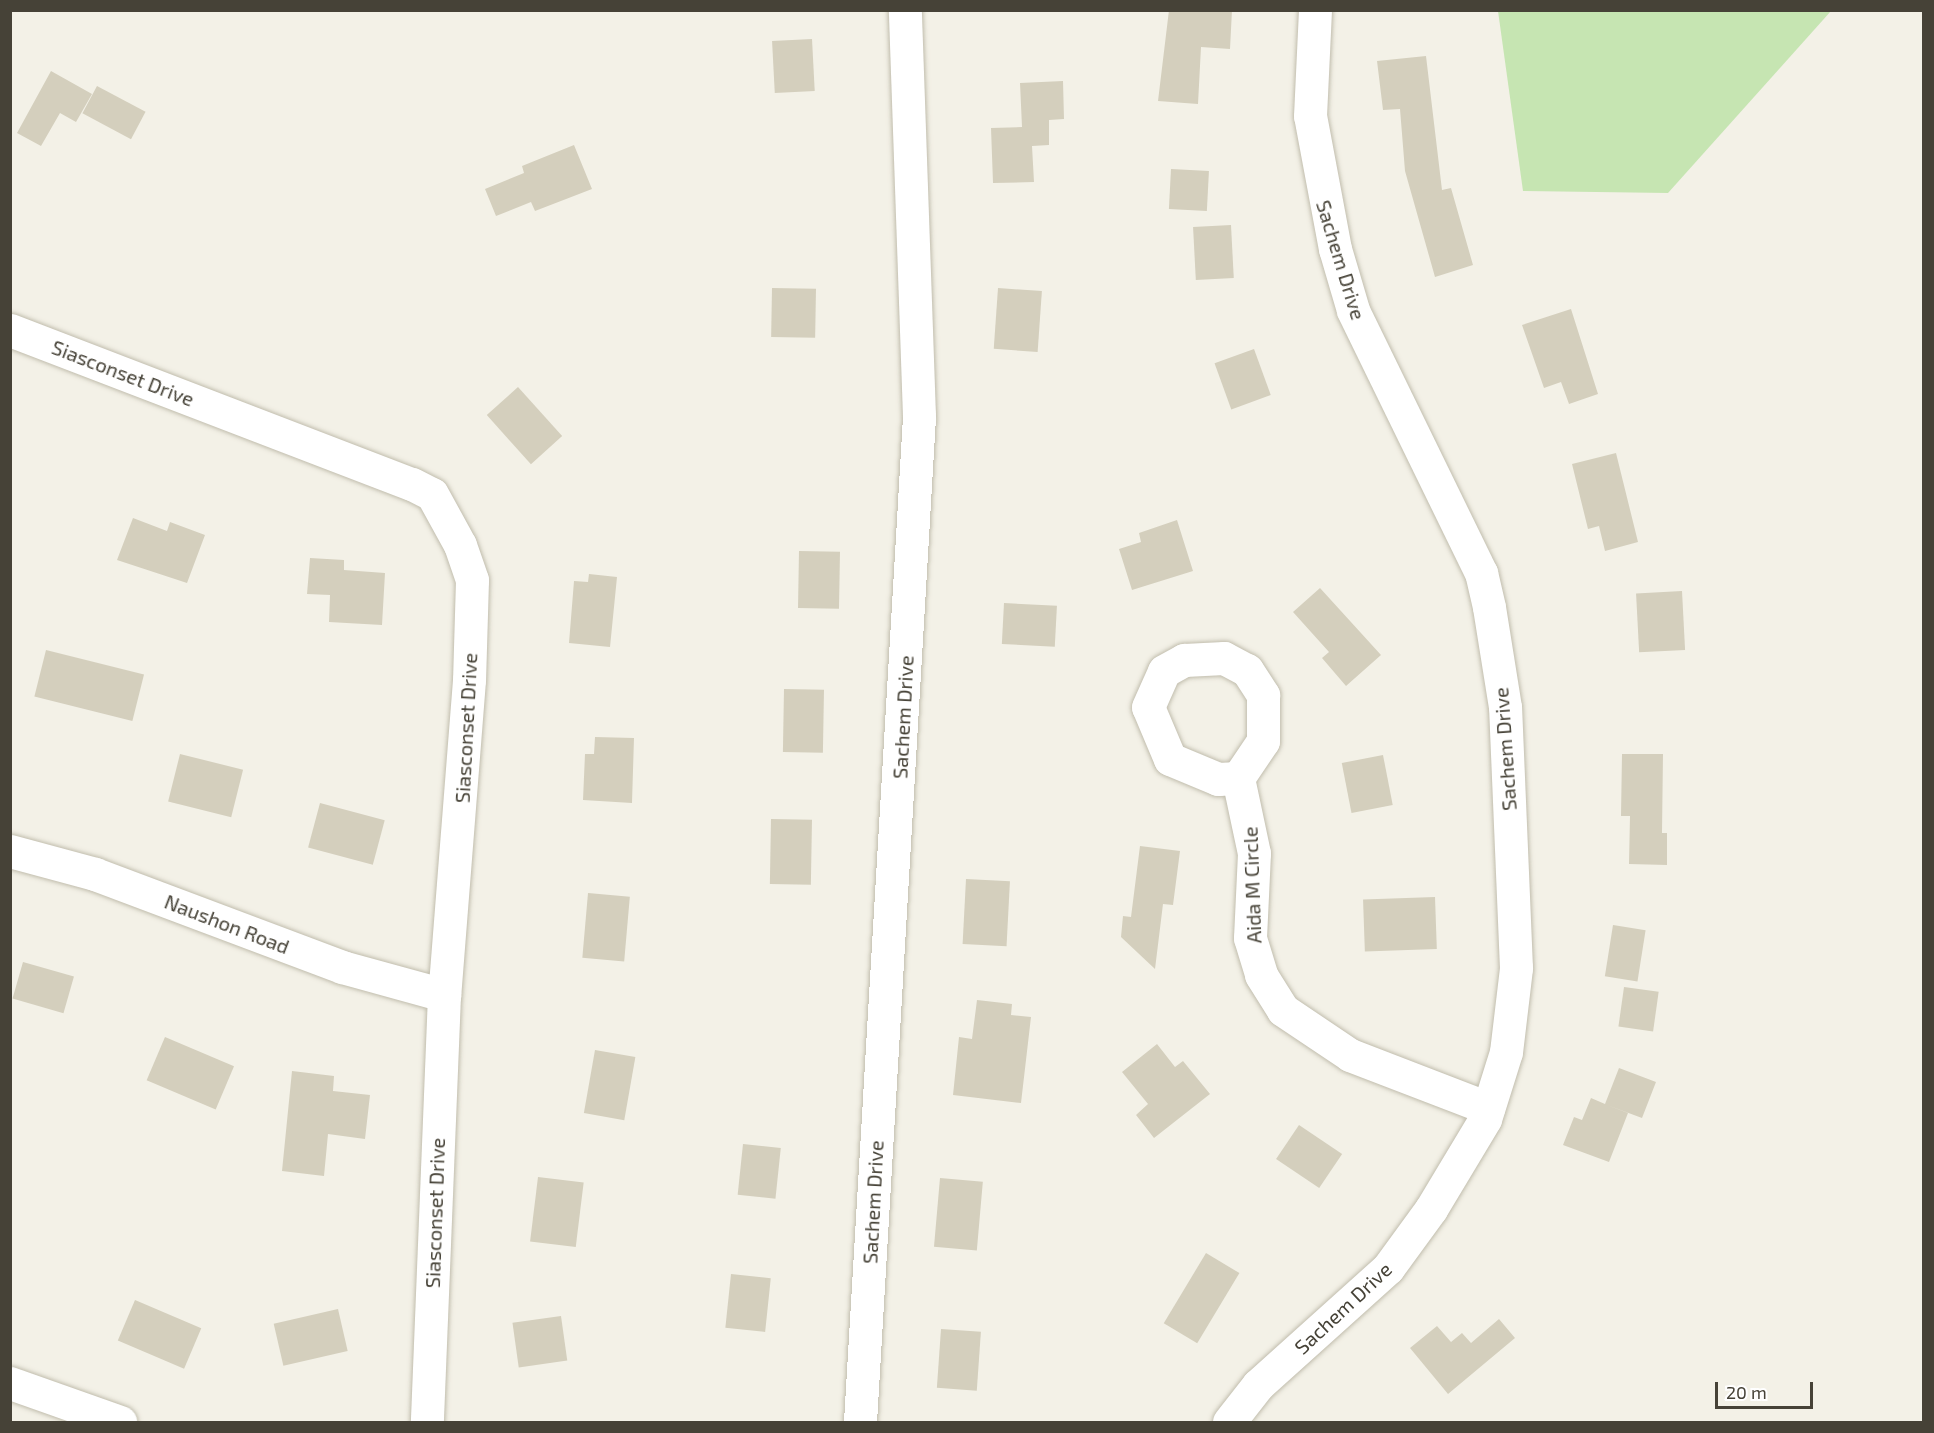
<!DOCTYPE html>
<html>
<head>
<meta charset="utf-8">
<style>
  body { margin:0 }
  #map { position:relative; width:1934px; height:1433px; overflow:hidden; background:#f3f1e7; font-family:"Exo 2",sans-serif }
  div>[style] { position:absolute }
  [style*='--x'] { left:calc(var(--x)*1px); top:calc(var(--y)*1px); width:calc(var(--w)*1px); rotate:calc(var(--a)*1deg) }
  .green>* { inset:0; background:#c6e5b2 }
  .building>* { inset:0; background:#d4cfbd; transform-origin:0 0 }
  .roads { filter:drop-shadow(0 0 2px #c1bdad) drop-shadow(0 0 2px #c1bdad) }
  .street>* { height:33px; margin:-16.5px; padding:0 16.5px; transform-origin:16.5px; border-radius:16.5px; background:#fff }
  span { translate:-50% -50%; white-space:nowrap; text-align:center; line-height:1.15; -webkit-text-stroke:6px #fff; paint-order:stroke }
  .street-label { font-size:20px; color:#464237 }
  .frame { position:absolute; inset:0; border:12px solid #464237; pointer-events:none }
  .scale { position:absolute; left:1715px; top:1382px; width:98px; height:27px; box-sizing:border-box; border:3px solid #464237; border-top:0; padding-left:8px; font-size:18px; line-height:21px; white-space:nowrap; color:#464237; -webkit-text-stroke:4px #fff; paint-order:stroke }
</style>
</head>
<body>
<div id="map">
  <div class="green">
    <div style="clip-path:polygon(1498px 11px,1498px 10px,1831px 11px,1668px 193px,1523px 191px)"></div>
  </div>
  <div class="building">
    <div style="clip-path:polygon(1169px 10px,1232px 10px,1230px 49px,1201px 47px,1198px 104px,1158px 101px)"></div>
    <div style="left:812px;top:39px;width:52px;height:40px;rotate:87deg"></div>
    <div style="clip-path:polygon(1426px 56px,1442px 190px,1451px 188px,1473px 265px,1435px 277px,1405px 171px,1400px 109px,1383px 110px,1377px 61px)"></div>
    <div style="clip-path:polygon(51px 71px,92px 94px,76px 122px,60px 113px,41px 146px,17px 133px)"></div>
    <div style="clip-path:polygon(1063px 81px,1064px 119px,1049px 120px,1049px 145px,1032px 146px,1034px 182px,993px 183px,991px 128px,1022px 127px,1020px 83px)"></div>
    <div style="left:97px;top:86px;width:55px;height:31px;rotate:28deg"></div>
    <div style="clip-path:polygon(574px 145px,592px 189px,535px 211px,531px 202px,496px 216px,485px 189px,524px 173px,522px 166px)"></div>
    <div style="left:1171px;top:169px;width:38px;height:40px;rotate:3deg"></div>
    <div style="left:1231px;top:225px;width:53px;height:38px;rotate:87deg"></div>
    <div style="left:772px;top:288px;width:44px;height:49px;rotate:1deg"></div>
    <div style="left:998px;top:288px;width:44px;height:61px;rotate:4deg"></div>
    <div style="clip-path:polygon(1571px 309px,1598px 394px,1569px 404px,1561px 382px,1544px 388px,1522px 325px)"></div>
    <div style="left:1254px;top:349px;width:49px;height:42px;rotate:70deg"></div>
    <div style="left:518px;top:387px;width:66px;height:42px;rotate:48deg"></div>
    <div style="clip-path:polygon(1616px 453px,1638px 542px,1605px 551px,1599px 526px,1588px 529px,1572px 464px)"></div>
    <div style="clip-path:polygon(133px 518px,167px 531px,170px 522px,205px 535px,187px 583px,117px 560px)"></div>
    <div style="clip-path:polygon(1177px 520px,1193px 571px,1132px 590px,1119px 549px,1141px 542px,1139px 533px)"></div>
    <div style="left:799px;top:551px;width:41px;height:57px;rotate:1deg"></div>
    <div style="clip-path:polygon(310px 558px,344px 560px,344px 570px,385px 573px,382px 625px,329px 622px,330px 595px,307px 594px)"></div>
    <div style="clip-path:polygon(589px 574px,617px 577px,610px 647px,569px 643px,574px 581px,588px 582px)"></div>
    <div style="clip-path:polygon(1320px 588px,1381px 655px,1346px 686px,1322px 658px,1329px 652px,1293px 612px)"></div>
    <div style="left:1682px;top:591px;width:59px;height:46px;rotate:87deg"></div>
    <div style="left:1004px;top:603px;width:53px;height:41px;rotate:3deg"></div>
    <div style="left:46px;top:650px;width:101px;height:48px;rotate:14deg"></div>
    <div style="left:784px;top:689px;width:40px;height:63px;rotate:1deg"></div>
    <div style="clip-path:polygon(595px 737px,634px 738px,632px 803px,583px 800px,585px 754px,594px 754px)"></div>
    <div style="left:180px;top:754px;width:65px;height:49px;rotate:14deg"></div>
    <div style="clip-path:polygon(1622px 754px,1663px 754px,1662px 833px,1667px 833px,1667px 865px,1629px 864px,1630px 816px,1621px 816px)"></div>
    <div style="left:1383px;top:755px;width:51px;height:42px;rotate:79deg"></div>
    <div style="left:320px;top:803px;width:67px;height:46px;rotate:15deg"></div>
    <div style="left:771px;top:819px;width:41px;height:65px;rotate:1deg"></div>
    <div style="clip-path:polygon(1140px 846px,1180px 851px,1173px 905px,1163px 904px,1155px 969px,1121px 937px,1123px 916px,1131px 917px)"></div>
    <div style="left:966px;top:879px;width:44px;height:65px;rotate:3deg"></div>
    <div style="left:588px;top:893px;width:42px;height:65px;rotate:5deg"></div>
    <div style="left:1435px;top:897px;width:52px;height:72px;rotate:88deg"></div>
    <div style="left:1613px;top:925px;width:33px;height:52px;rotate:9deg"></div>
    <div style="left:23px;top:962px;width:53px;height:38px;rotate:16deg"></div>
    <div style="left:1624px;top:987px;width:35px;height:40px;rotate:8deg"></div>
    <div style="clip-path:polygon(977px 1000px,1012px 1004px,1011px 1015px,1031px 1017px,1021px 1103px,953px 1095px,959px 1037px,972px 1039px)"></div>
    <div style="left:165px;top:1037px;width:75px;height:47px;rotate:23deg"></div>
    <div style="clip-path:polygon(1157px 1044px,1175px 1067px,1183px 1061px,1210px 1094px,1154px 1138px,1136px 1115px,1148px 1104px,1122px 1072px)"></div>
    <div style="left:595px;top:1050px;width:41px;height:64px;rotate:10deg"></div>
    <div style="clip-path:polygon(1619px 1068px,1656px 1082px,1642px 1118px,1607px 1105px,1628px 1113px,1609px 1162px,1563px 1145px,1574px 1117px,1582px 1120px,1591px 1098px,1605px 1104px)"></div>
    <div style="clip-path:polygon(292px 1071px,334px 1076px,333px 1091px,370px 1095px,365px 1139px,328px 1134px,324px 1176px,282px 1171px)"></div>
    <div style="left:1299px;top:1125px;width:52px;height:41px;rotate:34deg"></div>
    <div style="left:743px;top:1144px;width:38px;height:51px;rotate:6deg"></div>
    <div style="left:538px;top:1177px;width:46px;height:65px;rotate:7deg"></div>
    <div style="left:940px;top:1178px;width:43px;height:69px;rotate:5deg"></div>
    <div style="left:1206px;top:1253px;width:39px;height:82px;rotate:31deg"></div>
    <div style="left:731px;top:1274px;width:40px;height:54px;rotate:6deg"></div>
    <div style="left:135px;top:1300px;width:72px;height:44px;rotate:23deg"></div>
    <div style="left:338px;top:1309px;width:43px;height:66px;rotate:77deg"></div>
    <div style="left:561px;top:1316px;width:45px;height:49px;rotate:82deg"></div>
    <div style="clip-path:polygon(1499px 1319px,1515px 1338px,1448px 1394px,1410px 1348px,1437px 1326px,1451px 1342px,1462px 1333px,1471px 1343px)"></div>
    <div style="left:941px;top:1329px;width:40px;height:59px;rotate:4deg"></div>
  </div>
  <div class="roads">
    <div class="street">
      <div style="--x:10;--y:330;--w:430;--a:21"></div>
      <div style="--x:412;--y:484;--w:22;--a:27"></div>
      <div style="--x:432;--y:494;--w:58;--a:61.2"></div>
      <div style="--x:460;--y:545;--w:37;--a:71"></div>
      <div style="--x:472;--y:580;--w:100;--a:91.7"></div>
      <div style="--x:469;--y:680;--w:316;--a:94.5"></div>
      <div style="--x:444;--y:995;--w:427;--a:92.3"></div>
      <div style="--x:1238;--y:778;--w:20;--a:177"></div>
      <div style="--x:1218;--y:779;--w:52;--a:-157.4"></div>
      <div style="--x:1170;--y:759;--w:56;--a:-112.9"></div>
      <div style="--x:1148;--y:707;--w:39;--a:-66"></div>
      <div style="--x:1164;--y:671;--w:23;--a:-29"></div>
      <div style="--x:1184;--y:660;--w:40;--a:-2.9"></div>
      <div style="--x:1224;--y:658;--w:26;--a:28"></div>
      <div style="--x:1247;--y:670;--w:30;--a:57"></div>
      <div style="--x:1263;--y:695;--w:46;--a:90"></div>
      <div style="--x:1263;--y:741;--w:45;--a:124"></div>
      <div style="--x:1238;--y:778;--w:77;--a:78"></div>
      <div style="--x:1254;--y:853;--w:85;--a:92.7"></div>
      <div style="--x:1250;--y:938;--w:39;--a:73"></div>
      <div style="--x:1261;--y:975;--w:41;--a:57.8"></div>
      <div style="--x:1283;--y:1010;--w:81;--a:33.9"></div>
      <div style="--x:1350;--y:1055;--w:148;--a:21"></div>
      <div style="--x:10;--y:851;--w:88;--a:15.1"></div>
      <div style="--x:95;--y:874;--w:264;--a:20.6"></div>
      <div style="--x:342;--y:967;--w:106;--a:15.4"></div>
      <div style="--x:10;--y:1383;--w:117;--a:19.5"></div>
      <div style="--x:860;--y:1422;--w:1008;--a:-86.64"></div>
      <div style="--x:919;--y:416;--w:406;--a:-92"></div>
      <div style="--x:1229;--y:1422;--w:47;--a:-51.9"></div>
      <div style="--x:1258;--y:1385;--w:175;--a:-42"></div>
      <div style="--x:1388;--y:1268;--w:73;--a:-53.9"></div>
      <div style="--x:1431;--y:1209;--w:105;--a:-59"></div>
      <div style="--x:1485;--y:1119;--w:70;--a:-72.6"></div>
      <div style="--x:1506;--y:1052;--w:85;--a:-83.2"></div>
      <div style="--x:1516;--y:968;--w:261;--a:-92.4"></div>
      <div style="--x:1505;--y:707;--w:101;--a:-99.1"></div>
      <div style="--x:1489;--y:607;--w:35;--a:-103"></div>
      <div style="--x:1481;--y:573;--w:292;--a:-116"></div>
      <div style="--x:1353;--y:310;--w:64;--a:-106.4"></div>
      <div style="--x:1335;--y:249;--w:135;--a:-100.6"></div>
      <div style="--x:1310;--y:116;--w:106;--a:-87.3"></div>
    </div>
  </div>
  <div class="street-label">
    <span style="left:1341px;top:260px;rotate:73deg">Sachem Drive</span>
    <span style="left:123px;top:373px;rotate:21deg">Siasconset Drive</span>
    <span style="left:903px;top:717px;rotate:-87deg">Sachem Drive</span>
    <span style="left:466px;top:728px;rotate:-87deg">Siasconset Drive</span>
    <span style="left:1505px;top:749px;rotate:-94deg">Sachem Drive</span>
    <span style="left:1252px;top:885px;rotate:-92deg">Aida M Circle</span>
    <span style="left:227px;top:924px;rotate:21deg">Naushon Road</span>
    <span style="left:873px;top:1202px;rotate:-87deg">Sachem Drive</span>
    <span style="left:435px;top:1213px;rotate:-88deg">Siasconset Drive</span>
    <span style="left:1343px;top:1308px;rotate:-43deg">Sachem Drive</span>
  </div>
  <div class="frame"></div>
  <div class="scale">20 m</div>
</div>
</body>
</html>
